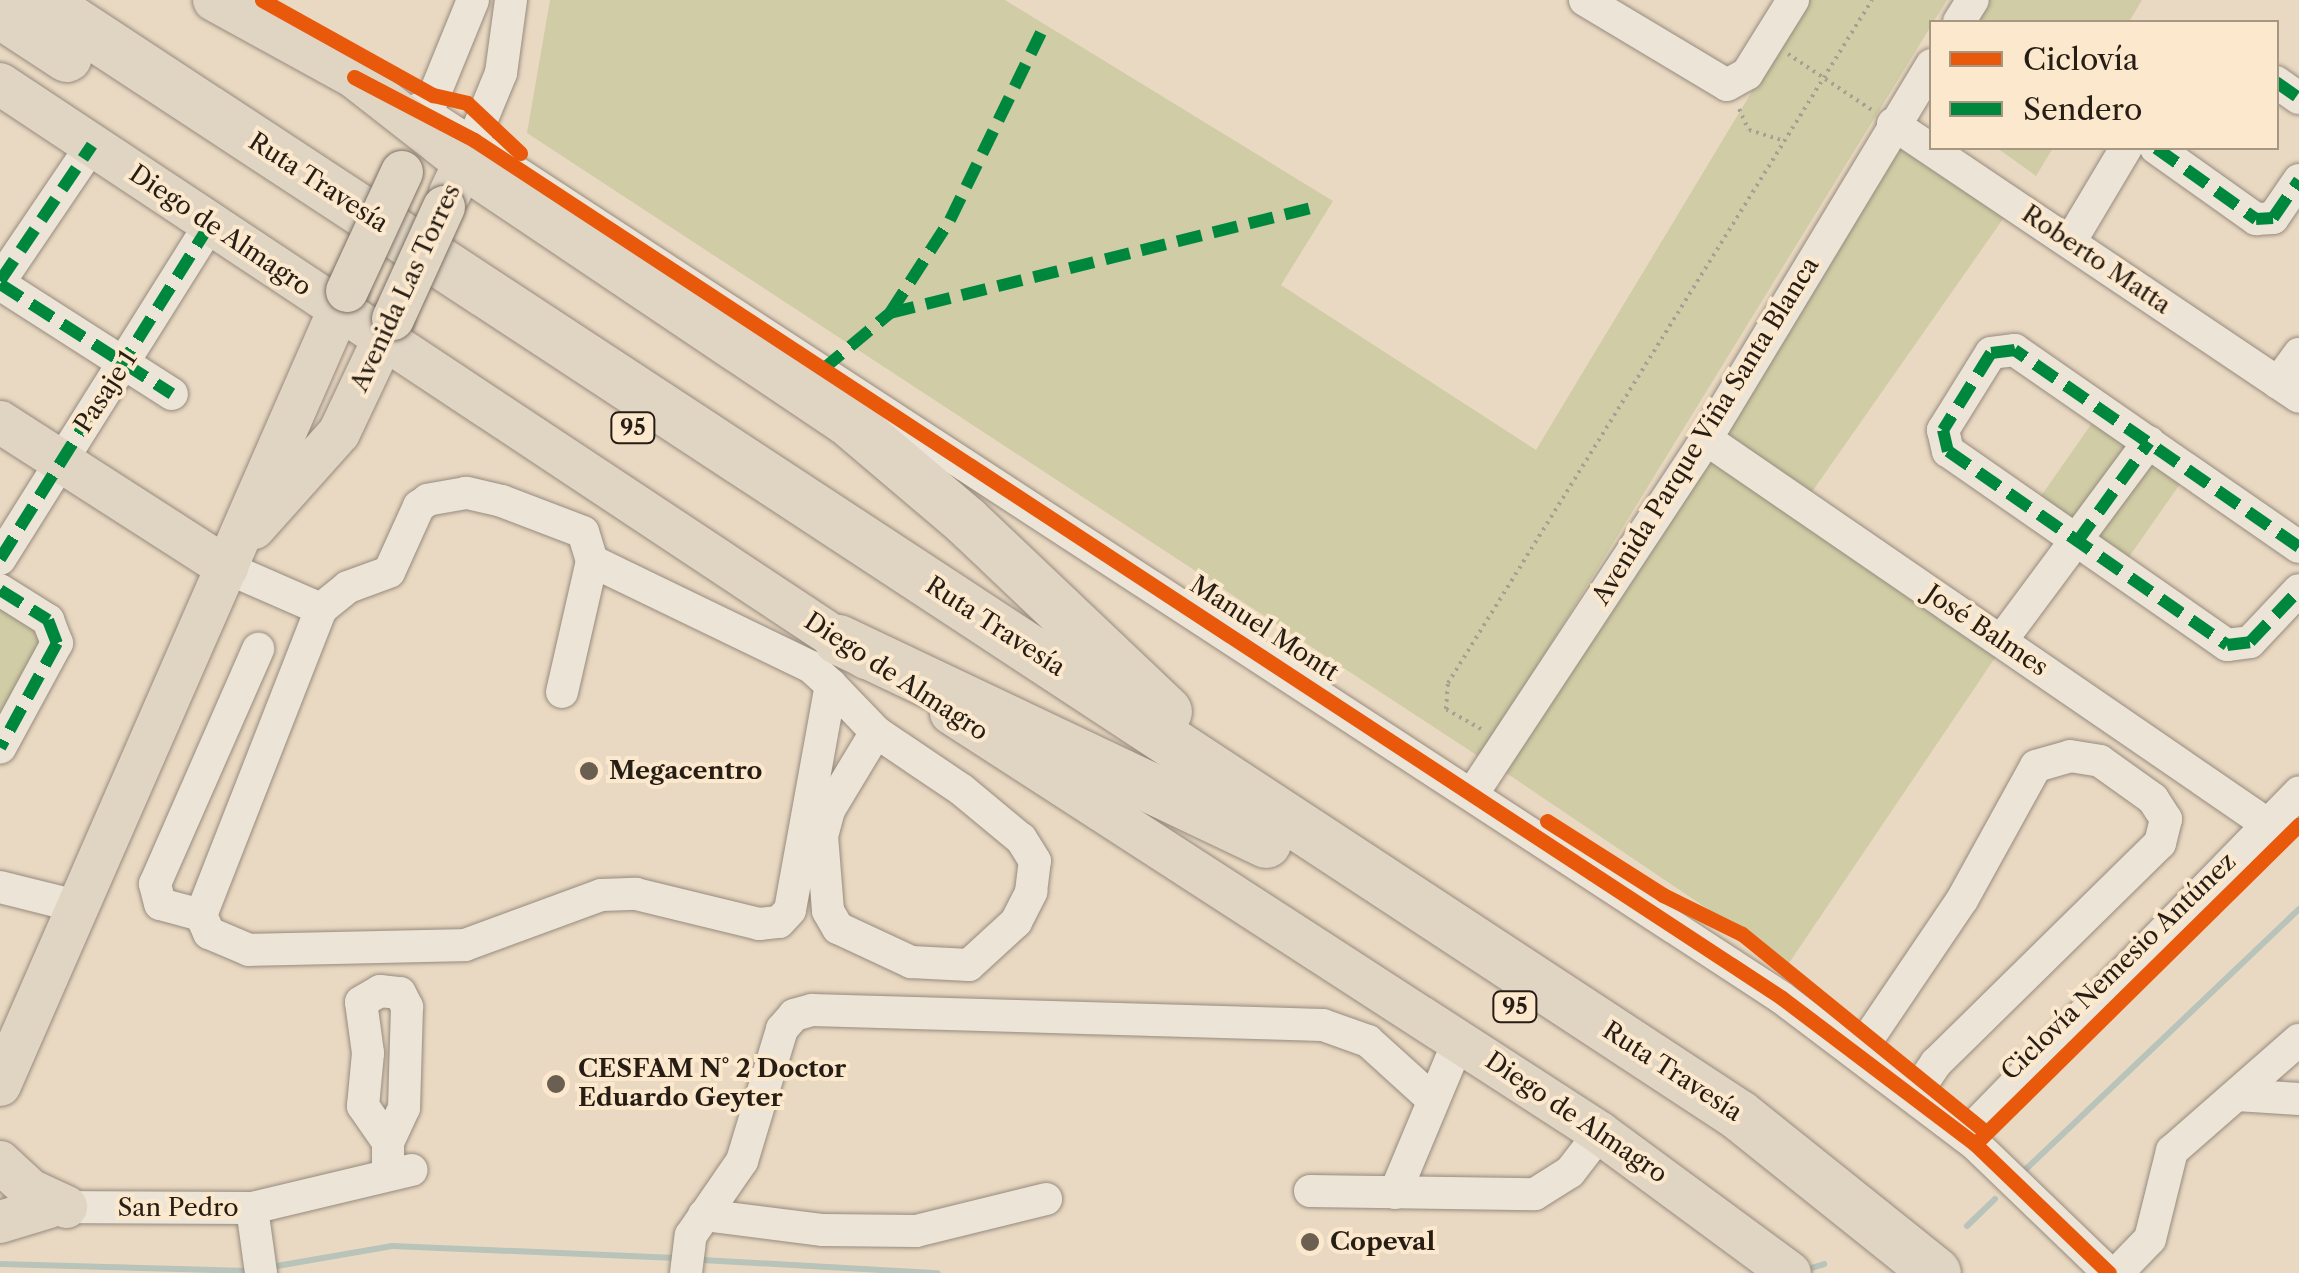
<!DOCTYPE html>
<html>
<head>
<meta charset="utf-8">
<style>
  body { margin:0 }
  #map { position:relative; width:2299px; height:1273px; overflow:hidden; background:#ead9c2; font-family:"Libre Caslon Text",serif }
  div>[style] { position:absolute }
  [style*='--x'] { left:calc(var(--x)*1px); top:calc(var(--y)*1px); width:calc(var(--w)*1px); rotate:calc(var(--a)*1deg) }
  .green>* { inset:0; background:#d0cca5; transform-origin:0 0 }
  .stream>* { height:6px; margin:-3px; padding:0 3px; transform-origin:3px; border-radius:3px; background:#b8c3ba }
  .path>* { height:4px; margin-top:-2px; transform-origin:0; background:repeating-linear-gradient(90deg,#a79f96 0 2.5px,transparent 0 7.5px) }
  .roads { filter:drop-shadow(0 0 2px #968b7e) drop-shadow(0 0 2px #968b7e) }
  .minor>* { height:32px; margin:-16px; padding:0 16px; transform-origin:16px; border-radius:16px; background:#ede4d8 }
  .major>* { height:42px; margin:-21px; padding:0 21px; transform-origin:21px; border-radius:21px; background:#e0d4c3 }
  .highway>* { height:50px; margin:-25px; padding:0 25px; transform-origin:25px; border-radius:25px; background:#e0d4c3 }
  .bridges { filter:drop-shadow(0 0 2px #7b7266) drop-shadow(0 0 2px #7b7266) }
  .major-bridge>* { height:42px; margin:-21px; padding:0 21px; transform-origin:21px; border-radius:21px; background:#e0d4c3 }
  .quiet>* { height:12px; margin-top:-6px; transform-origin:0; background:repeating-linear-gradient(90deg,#00873e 0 25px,transparent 0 37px) }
  .cycleway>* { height:15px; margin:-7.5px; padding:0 7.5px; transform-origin:7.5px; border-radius:7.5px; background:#e8590c }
  .dots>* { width:28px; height:28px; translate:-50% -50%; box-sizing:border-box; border:5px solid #fce8cd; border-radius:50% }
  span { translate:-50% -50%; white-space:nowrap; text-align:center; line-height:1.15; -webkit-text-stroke:8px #fce8cd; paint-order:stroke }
  .shield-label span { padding:2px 8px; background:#fce8cd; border:2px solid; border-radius:8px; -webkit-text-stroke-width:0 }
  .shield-label { font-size:22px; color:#261d15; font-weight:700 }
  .street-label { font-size:25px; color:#261d15 }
  .poi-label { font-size:25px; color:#261d15; font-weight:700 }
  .left { translate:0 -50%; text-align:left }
  .legend { position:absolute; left:1929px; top:20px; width:350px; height:130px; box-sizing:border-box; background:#fce8cd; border:2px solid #a69783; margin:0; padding:12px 18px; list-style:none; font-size:30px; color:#261d15 }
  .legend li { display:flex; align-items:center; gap:20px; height:50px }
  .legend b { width:50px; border:2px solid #a69783 }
</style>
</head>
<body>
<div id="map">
  <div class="green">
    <div style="clip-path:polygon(550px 0,1005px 0,1333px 201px,1281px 285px,1536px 450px,1807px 0,1947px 0,1481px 758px,527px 133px)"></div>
    <div style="clip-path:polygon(1984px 0,2142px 0,2129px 22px,1970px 22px)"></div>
    <div style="left:1898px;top:144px;width:129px;height:339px;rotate:35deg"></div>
    <div style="clip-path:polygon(1997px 148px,2053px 148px,2036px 176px)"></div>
    <div style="left:2097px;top:416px;width:107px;height:101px;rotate:35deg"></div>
    <div style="left:1695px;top:448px;width:366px;height:375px;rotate:34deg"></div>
    <div style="clip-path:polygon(0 590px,48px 620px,0 748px)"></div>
  </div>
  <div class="stream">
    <div style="--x:2024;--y:1171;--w:380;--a:-43.6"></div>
    <div style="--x:1967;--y:1226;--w:39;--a:-44"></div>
    <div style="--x:702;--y:1260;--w:236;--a:3.2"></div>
    <div style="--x:0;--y:1264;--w:249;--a:1.6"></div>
    <div style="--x:271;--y:1267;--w:123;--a:-9.8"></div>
    <div style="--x:392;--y:1246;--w:284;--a:2.4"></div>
    <div style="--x:1808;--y:1269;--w:17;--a:-17"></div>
  </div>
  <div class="path">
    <div style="--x:1788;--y:54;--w:101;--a:33.7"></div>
    <div style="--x:1739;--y:109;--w:23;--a:65"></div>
    <div style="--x:1749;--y:130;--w:37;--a:17"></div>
    <div style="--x:1481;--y:729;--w:40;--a:-150.3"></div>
    <div style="--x:1446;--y:709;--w:26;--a:-86"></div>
    <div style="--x:1448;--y:683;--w:804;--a:-58.17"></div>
  </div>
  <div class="roads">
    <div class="minor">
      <div style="--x:1585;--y:0;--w:165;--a:30.9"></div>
      <div style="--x:1727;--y:85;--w:23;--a:-29"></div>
      <div style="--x:1747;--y:74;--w:87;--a:-58.1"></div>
      <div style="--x:1959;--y:22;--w:26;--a:-58"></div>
      <div style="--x:2276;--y:82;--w:28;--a:35"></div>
      <div style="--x:419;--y:109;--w:1627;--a:33.11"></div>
      <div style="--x:1782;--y:998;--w:242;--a:37.1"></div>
      <div style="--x:1975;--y:1144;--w:186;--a:43.9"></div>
      <div style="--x:1893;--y:124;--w:489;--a:33.9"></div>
      <div style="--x:420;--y:130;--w:140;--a:-67.8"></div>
      <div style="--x:2156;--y:148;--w:123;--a:35.4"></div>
      <div style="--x:2256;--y:219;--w:17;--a:-3"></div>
      <div style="--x:2273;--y:218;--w:46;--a:-55.6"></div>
      <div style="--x:466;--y:158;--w:92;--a:-67.6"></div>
      <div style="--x:501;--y:73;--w:74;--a:-82.2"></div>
      <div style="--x:2070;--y:242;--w:109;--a:-59.2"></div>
      <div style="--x:0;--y:281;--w:164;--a:-55.9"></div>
      <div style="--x:0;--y:284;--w:204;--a:32.6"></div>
      <div style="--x:2278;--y:383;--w:36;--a:-54"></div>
      <div style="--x:1706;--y:439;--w:680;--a:34.46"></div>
      <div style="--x:2299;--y:547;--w:346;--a:-145.3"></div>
      <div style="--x:2015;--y:350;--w:24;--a:173"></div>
      <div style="--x:1991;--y:353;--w:91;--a:121.9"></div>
      <div style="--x:1943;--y:430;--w:22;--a:77"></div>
      <div style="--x:1948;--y:451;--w:340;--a:34.8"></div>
      <div style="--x:2227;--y:645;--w:23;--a:-7"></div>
      <div style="--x:2250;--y:642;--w:71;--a:-46.7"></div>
      <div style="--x:0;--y:559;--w:395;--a:-57.9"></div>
      <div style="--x:227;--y:568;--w:103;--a:23.6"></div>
      <div style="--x:0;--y:590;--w:57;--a:32"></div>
      <div style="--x:48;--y:620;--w:25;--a:69"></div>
      <div style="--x:57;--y:643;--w:119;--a:118.5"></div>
      <div style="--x:2001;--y:641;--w:248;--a:-53.4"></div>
      <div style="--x:831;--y:685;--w:65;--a:46.2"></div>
      <div style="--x:876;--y:732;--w:91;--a:121.1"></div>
      <div style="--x:829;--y:810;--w:27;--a:105"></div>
      <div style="--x:822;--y:836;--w:75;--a:85.4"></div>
      <div style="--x:828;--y:911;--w:20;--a:60"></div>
      <div style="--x:838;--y:928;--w:81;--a:25"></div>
      <div style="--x:911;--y:962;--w:58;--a:3"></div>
      <div style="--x:969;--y:965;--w:64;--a:-42.5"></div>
      <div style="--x:1016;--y:922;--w:34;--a:-63"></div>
      <div style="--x:1031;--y:892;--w:31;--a:-83"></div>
      <div style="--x:1035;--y:861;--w:26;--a:-122"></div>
      <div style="--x:1021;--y:839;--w:77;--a:-140.3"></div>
      <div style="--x:962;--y:790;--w:104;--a:-146"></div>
      <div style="--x:562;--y:692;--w:134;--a:-77.1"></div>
      <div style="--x:592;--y:561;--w:30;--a:-107"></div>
      <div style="--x:583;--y:532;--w:87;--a:-159.1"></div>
      <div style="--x:502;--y:501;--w:37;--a:-167"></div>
      <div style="--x:466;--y:493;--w:39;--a:170"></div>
      <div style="--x:428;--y:500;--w:11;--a:146"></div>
      <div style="--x:419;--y:506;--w:72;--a:114.4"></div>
      <div style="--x:389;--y:572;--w:44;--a:159.9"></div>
      <div style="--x:348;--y:587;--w:35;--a:141"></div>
      <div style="--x:321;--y:609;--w:329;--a:111.4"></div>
      <div style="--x:201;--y:915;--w:20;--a:66"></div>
      <div style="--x:209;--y:933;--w:43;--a:23"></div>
      <div style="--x:249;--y:950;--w:216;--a:-1.3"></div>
      <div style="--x:465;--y:945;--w:145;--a:-20.2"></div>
      <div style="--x:601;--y:895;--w:35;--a:-2"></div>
      <div style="--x:636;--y:894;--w:127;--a:13.7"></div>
      <div style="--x:759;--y:924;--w:20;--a:-6"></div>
      <div style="--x:779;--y:922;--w:16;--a:-47"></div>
      <div style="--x:790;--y:910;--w:229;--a:-79.7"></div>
      <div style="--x:831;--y:685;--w:27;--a:-138"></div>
      <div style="--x:811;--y:667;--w:243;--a:-154.2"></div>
      <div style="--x:1473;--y:793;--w:424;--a:-56.6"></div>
      <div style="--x:1706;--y:439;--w:437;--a:-58.9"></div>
      <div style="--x:0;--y:887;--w:78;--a:14"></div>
      <div style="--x:201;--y:915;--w:42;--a:-165"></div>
      <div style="--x:160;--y:904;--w:21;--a:-104"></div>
      <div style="--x:155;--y:884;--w:257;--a:-66.3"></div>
      <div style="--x:1859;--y:1052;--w:184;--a:-55.9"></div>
      <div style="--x:1962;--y:900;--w:153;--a:-61.1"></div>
      <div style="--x:2036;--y:766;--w:35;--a:-16"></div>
      <div style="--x:2070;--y:756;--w:30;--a:9"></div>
      <div style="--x:2100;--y:761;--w:65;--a:35.6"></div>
      <div style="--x:2153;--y:799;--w:24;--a:57"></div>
      <div style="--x:2166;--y:819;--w:25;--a:104"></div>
      <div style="--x:2160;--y:843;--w:314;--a:135.5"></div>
      <div style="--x:1936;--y:1063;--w:37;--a:124"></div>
      <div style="--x:2237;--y:1095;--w:62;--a:3.7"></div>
      <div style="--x:1965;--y:1136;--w:479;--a:-45.8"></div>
      <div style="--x:388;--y:1142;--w:44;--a:-124.8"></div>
      <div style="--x:363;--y:1106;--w:53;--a:-84.6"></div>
      <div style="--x:368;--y:1053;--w:51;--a:-97.8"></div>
      <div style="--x:361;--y:1002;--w:22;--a:-30"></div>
      <div style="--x:380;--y:991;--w:20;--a:6"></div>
      <div style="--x:400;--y:993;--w:16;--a:63"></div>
      <div style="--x:407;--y:1007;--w:101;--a:91.7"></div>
      <div style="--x:404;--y:1108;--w:38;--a:115"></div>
      <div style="--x:388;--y:1142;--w:32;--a:90"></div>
      <div style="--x:1310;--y:1191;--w:225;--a:0.8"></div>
      <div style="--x:1535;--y:1194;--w:41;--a:-32.2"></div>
      <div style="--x:1570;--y:1172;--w:49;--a:-52.4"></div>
      <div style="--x:1395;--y:1193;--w:166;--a:-67.3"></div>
      <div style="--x:44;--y:1207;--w:208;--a:0.3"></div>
      <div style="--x:252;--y:1208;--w:164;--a:-13.4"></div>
      <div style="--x:252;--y:1208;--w:66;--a:82.1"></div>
      <div style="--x:704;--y:1215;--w:120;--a:7.2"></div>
      <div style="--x:823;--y:1230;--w:93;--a:0.6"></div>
      <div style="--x:916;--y:1231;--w:134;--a:-13.8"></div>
      <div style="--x:686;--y:1273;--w:38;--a:-83"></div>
      <div style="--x:691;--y:1235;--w:90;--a:-55.4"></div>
      <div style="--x:742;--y:1161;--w:138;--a:-73.1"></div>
      <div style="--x:782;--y:1029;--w:18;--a:-49"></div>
      <div style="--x:794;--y:1015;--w:19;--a:-16"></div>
      <div style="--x:812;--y:1010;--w:511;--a:1.68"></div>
      <div style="--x:1323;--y:1025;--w:48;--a:19.6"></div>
      <div style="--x:1368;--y:1041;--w:88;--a:42.2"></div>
      <div style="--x:2117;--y:1273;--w:47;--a:-45.9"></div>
      <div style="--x:2150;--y:1239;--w:91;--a:-76"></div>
      <div style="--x:2172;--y:1151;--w:169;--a:-41.2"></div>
    </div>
    <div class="major">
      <div style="--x:214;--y:0;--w:160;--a:28.8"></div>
      <div style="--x:354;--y:77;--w:140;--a:38"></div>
      <div style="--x:464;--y:163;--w:33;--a:115"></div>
      <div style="--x:0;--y:84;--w:1039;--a:33.54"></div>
      <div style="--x:0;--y:422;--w:270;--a:32.7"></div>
      <div style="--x:254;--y:528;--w:127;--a:-48.2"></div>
      <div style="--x:339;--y:433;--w:126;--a:-64.7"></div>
      <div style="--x:951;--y:713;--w:773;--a:32.91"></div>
      <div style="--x:1600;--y:1133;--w:236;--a:36.4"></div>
      <div style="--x:0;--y:1085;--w:867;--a:-66.39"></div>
      <div style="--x:0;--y:1162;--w:41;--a:43"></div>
      <div style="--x:30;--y:1190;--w:40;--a:25"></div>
      <div style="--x:0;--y:1222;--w:51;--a:-17"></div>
    </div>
    <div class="highway">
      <div style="--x:40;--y:0;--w:2034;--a:33.28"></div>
      <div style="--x:1740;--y:1116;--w:251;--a:38.7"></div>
      <div style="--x:0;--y:13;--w:80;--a:33.3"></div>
      <div style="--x:464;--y:163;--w:461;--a:33.9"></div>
      <div style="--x:847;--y:420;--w:156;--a:40.3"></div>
      <div style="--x:966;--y:521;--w:277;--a:43.5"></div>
      <div style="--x:839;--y:640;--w:473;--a:25.4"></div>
    </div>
  </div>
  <div class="bridges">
    <div class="major-bridge">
      <div style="--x:347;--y:291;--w:131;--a:-65.2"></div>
      <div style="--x:393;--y:319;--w:123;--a:-65.5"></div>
    </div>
  </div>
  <div class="quiet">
    <div style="--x:2276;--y:82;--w:28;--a:35"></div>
    <div style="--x:2156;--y:148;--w:123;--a:35.4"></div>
    <div style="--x:2256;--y:219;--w:17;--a:-3"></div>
    <div style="--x:2273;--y:218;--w:46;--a:-55.6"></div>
    <div style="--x:0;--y:281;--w:164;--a:-55.9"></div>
    <div style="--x:0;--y:284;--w:204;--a:32.6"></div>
    <div style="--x:890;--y:313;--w:435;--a:-14"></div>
    <div style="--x:822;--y:370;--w:89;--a:-40"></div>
    <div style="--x:890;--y:313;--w:111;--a:-57.2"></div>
    <div style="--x:950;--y:220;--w:208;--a:-64.1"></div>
    <div style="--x:2077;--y:542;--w:123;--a:-54.2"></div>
    <div style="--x:2299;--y:547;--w:346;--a:-145.3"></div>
    <div style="--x:2015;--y:350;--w:24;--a:173"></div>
    <div style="--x:1991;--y:353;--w:91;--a:121.9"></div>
    <div style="--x:1943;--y:430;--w:22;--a:77"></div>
    <div style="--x:1948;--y:451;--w:340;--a:34.8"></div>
    <div style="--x:2227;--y:645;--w:23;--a:-7"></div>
    <div style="--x:2250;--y:642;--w:71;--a:-46.7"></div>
    <div style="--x:0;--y:559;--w:395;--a:-57.9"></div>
    <div style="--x:0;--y:590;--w:57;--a:32"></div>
    <div style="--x:48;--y:620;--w:25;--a:69"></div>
    <div style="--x:57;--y:643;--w:119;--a:118.5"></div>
  </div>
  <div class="cycleway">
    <div style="--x:262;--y:0;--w:196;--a:29.1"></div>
    <div style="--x:433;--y:95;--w:35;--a:13"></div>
    <div style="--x:467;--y:103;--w:73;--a:43.3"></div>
    <div style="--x:354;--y:77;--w:136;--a:27.7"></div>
    <div style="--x:474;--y:140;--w:1564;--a:33.26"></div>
    <div style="--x:1782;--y:998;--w:242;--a:37.1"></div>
    <div style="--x:1975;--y:1144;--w:186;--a:43.9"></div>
    <div style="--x:1547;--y:821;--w:138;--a:32.5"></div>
    <div style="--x:1663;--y:895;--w:88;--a:26.3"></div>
    <div style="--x:1742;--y:934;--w:314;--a:39.1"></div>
    <div style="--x:1975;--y:1144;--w:455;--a:-44.6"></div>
  </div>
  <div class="dots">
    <div style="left:589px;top:771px;background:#6b5f52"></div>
    <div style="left:556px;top:1084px;background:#6b5f52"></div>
    <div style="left:1310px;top:1242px;background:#6b5f52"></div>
  </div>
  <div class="shield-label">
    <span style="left:633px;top:428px">95</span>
    <span style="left:1515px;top:1007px">95</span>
  </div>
  <div class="street-label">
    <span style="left:318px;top:183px;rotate:33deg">Ruta Travesía</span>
    <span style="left:220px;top:231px;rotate:34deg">Diego de Almagro</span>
    <span style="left:2096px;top:260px;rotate:34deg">Roberto Matta</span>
    <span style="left:406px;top:288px;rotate:-65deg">Avenida Las Torres</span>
    <span style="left:106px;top:392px;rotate:-57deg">Pasaje 1</span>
    <span style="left:1706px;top:431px;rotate:-58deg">Avenida Parque Viña Santa Blanca</span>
    <span style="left:995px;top:627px;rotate:33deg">Ruta Travesía</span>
    <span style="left:1264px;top:629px;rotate:33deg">Manuel Montt</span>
    <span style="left:1986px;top:631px;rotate:34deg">José Balmes</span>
    <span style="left:896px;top:677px;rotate:33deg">Diego de Almagro</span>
    <span style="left:2119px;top:967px;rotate:-44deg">Ciclovía Nemesio Antúnez</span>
    <span style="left:1672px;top:1072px;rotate:33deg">Ruta Travesía</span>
    <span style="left:1576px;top:1118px;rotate:34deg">Diego de Almagro</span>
    <span style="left:178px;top:1208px">San Pedro</span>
  </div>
  <div class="poi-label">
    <span class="left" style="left:609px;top:771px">Megacentro</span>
    <span class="left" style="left:578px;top:1084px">CESFAM N° 2 Doctor<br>Eduardo Geyter</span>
    <span class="left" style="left:1330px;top:1242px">Copeval</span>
  </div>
  <ul class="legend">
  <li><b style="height:12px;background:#e8590c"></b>Ciclovía</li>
  <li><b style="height:12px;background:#00873e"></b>Sendero</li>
  </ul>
</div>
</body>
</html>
